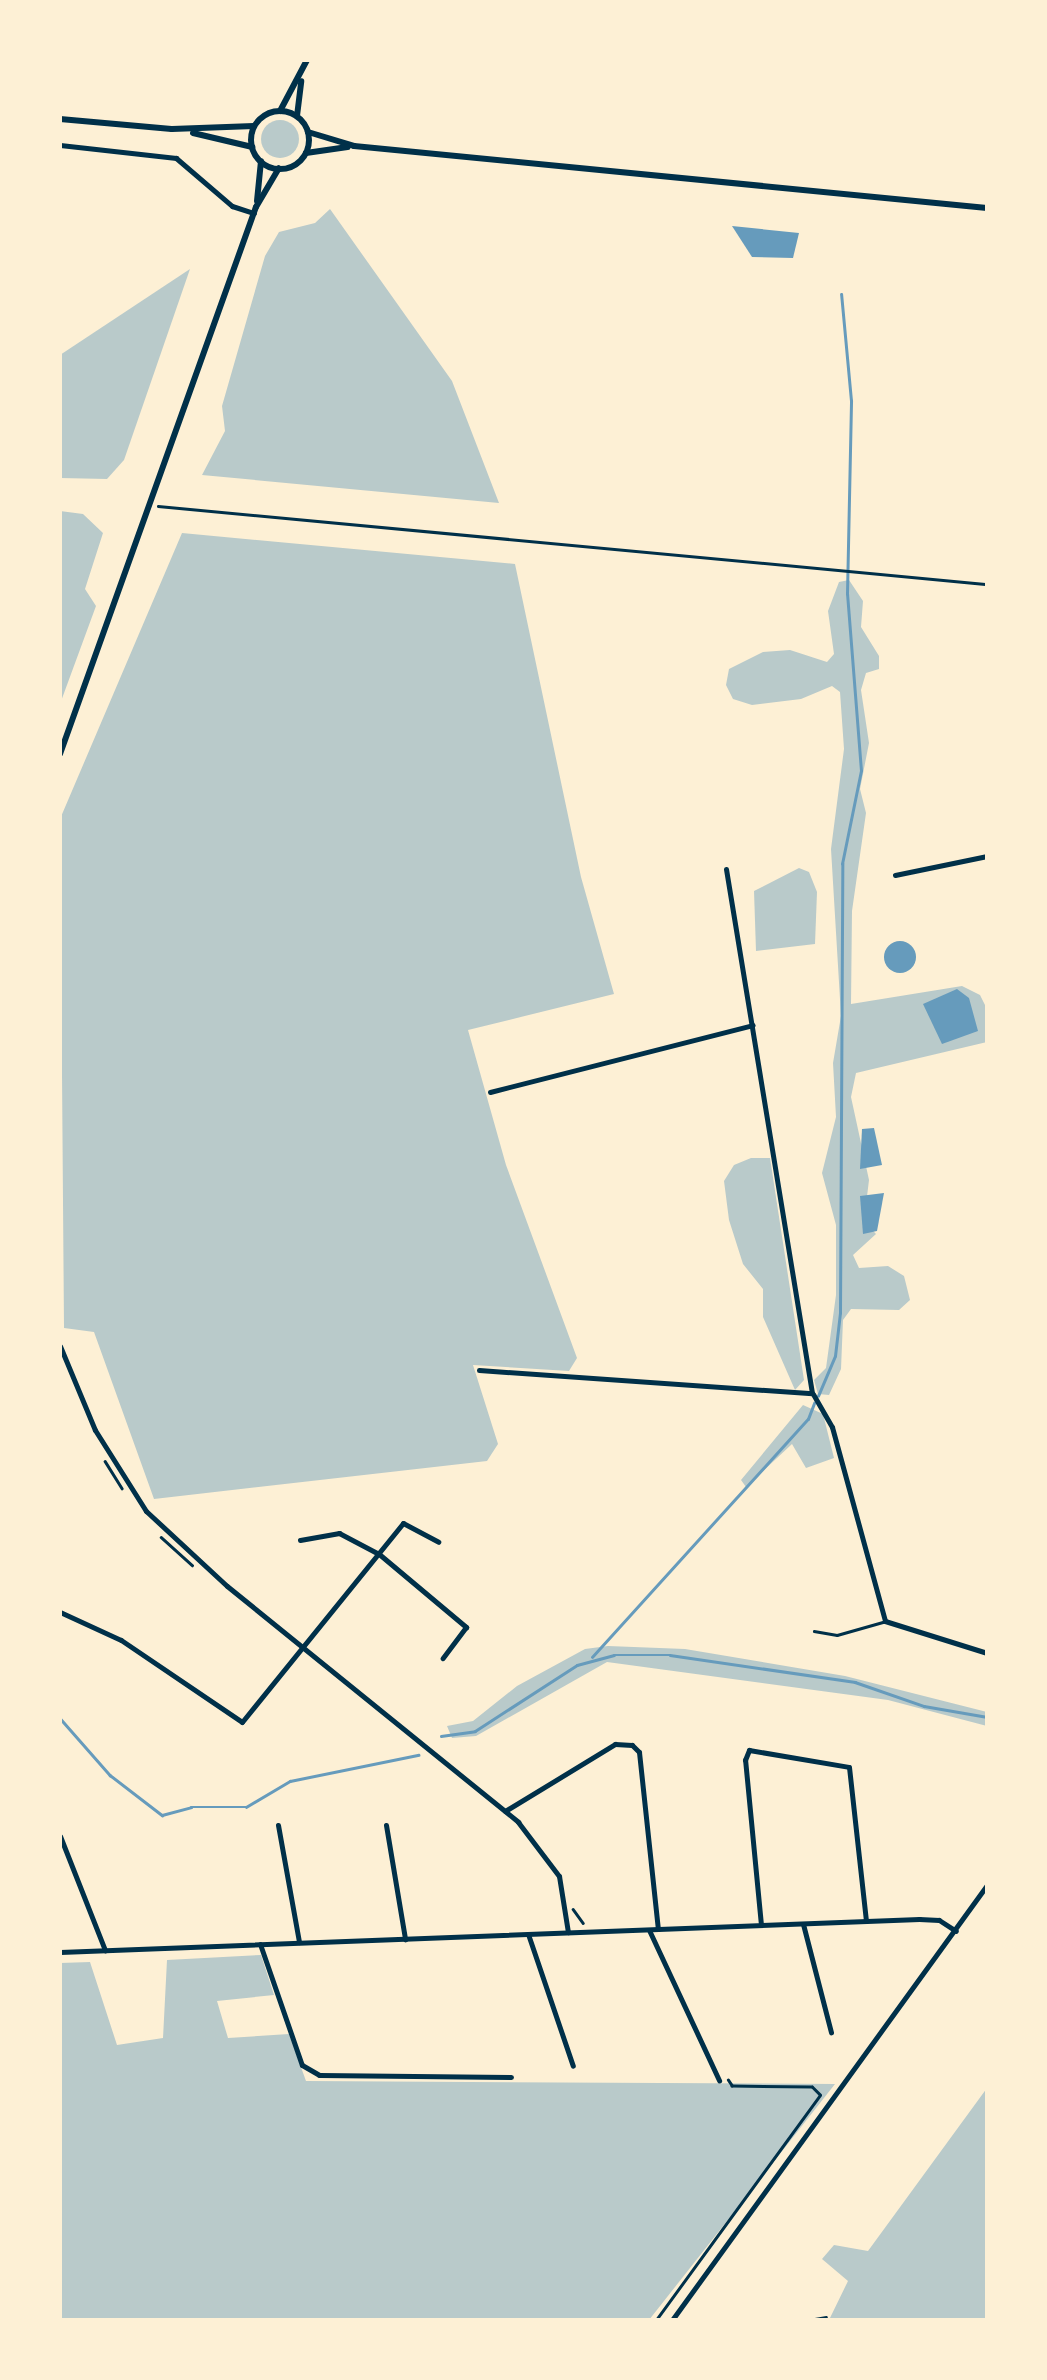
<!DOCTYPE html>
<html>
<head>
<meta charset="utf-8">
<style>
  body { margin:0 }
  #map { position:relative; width:1047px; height:2380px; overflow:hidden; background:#fdf0d5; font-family:"Public Sans",sans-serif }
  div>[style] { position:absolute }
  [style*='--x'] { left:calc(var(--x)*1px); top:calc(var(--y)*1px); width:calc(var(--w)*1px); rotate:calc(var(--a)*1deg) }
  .green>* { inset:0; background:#b9caca }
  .round { border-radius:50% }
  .water>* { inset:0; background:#669bbc }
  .stream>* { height:2.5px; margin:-1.25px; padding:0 1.25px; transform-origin:1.25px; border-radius:1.25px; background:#669bbc }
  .path>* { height:2.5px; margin:-1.25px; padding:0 1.25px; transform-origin:1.25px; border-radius:1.25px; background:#003049 }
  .service>* { height:2.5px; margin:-1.25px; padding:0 1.25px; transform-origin:1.25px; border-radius:1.25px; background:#003049 }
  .minor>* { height:5px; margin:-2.5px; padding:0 2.5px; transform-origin:2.5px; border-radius:2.5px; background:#003049 }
  .tertiary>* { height:6px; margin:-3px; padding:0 3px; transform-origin:3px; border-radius:3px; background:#003049 }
  .secondary>* { height:6px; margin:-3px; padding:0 3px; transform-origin:3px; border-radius:3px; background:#003049 }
  .secondary>.ring { margin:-3px; padding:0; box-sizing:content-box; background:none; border:6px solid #003049; border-radius:50% }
  span { translate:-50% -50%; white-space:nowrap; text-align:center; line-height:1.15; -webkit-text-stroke:10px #fdf0d5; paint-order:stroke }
  .frame { position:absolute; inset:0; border:62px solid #fdf0d5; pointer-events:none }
</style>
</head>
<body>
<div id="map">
  <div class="green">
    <div class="round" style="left:261px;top:120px;width:38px;height:38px"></div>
    <div style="clip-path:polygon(330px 209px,452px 381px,499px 503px,202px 475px,225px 431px,222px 406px,265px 256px,279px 232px,315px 223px)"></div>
    <div style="clip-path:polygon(190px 269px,124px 460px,107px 479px,60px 478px,60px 355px)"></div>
    <div style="clip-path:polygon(60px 511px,83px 514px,103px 533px,85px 589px,96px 606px,60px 704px)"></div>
    <div style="clip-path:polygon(182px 533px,515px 564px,581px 877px,614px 994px,468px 1030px,506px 1165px,577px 1358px,569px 1371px,473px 1365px,498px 1444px,487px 1461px,154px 1499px,94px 1332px,64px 1328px,60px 819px)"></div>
    <div style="clip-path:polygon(849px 580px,863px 601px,861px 627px,879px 656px,879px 669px,866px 673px,861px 690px,869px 743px,860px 789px,866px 813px,852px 911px,851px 1004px,962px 986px,980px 995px,987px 1009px,987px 1042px,856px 1073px,851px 1097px,869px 1180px,864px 1221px,876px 1234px,853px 1255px,859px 1268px,888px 1266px,904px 1276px,910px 1300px,899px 1310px,851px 1309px,843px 1320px,841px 1369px,829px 1395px,818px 1394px,814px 1380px,826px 1368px,836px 1295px,836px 1225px,822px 1173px,836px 1117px,833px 1063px,841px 1016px,831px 849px,844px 749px,840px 692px,832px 686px,801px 699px,752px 705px,733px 699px,726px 685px,729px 669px,763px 652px,790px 650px,827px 662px,834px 654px,828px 611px,839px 582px)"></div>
    <div style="clip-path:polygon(799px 868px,809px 872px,817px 892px,815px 944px,756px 951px,754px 891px)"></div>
    <div style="clip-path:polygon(751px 1158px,770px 1158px,804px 1380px,795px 1390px,763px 1317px,763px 1289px,743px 1264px,729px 1220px,724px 1181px,734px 1165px)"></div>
    <div style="clip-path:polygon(803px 1405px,823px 1414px,834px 1458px,806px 1468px,792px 1444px,746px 1487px,741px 1480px)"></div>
    <div style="clip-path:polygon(608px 1646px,685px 1649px,845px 1676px,987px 1712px,987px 1726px,888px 1700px,607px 1662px,476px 1736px,452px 1738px,447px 1726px,473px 1721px,517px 1686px,585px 1649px)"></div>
    <div style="clip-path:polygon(261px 1955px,274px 1995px,217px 2001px,228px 2038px,289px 2034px,306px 2081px,835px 2084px,649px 2320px,60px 2320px,60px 1963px,90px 1962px,117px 2045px,163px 2038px,167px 1960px)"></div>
    <div style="clip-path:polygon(987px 2088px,987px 2320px,829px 2320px,848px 2281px,822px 2259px,834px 2245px,868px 2251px)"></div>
  </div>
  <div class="water">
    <div style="clip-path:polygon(732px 226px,799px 233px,793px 258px,752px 257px)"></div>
    <div class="round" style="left:884px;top:941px;width:32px;height:32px"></div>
    <div style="clip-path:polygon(957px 989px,969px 998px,978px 1031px,942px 1044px,923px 1004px)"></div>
    <div style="clip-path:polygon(874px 1128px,882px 1165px,860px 1169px,862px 1129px)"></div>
    <div style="clip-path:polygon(884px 1193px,877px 1231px,863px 1234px,860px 1196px)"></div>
  </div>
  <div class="stream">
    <div style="--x:818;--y:1396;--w:43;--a:-67"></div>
    <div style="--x:835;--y:1356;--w:43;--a:-83.4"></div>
    <div style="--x:840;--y:1313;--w:449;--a:-89.7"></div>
    <div style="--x:842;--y:864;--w:95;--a:-78.5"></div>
    <div style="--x:861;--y:771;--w:178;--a:-94.5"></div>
    <div style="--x:847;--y:594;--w:193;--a:-88.8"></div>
    <div style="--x:851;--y:401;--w:107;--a:-95.3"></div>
    <div style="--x:592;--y:1657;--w:321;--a:-47.8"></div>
    <div style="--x:808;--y:1419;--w:17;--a:-69"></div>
    <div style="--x:60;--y:1718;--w:76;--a:48.7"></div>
    <div style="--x:110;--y:1775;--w:66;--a:37.6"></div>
    <div style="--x:162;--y:1815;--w:30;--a:-15"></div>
    <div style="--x:191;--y:1807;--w:55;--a:0"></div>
    <div style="--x:246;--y:1807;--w:51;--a:-30.6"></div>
    <div style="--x:290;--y:1781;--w:131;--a:-11.5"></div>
    <div style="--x:441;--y:1736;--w:34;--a:-8"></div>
    <div style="--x:475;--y:1731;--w:121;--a:-32.9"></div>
    <div style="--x:577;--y:1665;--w:38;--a:-15"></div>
    <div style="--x:614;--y:1655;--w:56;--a:0"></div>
    <div style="--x:670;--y:1655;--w:187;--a:8.3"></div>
    <div style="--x:855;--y:1682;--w:73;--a:19.2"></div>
    <div style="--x:924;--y:1706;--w:64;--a:9.9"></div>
  </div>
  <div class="path">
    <div style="--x:158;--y:506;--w:833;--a:5.38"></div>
    <div style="--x:105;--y:1461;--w:32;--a:58"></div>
    <div style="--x:161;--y:1537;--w:42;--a:42.1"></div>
    <div style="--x:573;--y:1909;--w:17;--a:54"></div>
    <div style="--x:656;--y:2320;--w:278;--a:-53.9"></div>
    <div style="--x:820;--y:2095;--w:11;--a:-135"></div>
    <div style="--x:812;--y:2087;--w:80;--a:-179.3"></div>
    <div style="--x:732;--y:2086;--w:7;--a:-124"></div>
  </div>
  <div class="service">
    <div style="--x:814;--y:1631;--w:23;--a:10"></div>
    <div style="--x:837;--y:1635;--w:48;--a:-15.8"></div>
    <div style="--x:809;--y:2320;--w:17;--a:-10"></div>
  </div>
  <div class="minor">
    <div style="--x:60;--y:145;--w:117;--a:6.4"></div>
    <div style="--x:176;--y:158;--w:74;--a:40.6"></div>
    <div style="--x:232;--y:206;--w:23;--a:18"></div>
    <div style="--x:726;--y:869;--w:531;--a:80.68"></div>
    <div style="--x:895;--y:875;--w:94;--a:-11.7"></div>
    <div style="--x:490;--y:1092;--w:271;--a:-14.3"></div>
    <div style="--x:60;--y:1346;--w:91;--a:67.4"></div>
    <div style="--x:95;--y:1430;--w:96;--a:57.8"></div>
    <div style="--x:146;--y:1511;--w:110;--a:42.8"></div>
    <div style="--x:227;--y:1586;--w:375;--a:39"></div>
    <div style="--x:518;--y:1822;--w:68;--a:52.8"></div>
    <div style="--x:559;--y:1876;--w:57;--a:80.9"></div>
    <div style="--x:479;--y:1370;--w:334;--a:4"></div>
    <div style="--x:813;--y:1394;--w:38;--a:60"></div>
    <div style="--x:832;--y:1427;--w:201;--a:74.7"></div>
    <div style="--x:885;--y:1621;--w:107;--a:17.4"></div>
    <div style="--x:300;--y:1540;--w:40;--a:-10"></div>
    <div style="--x:339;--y:1533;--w:45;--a:27.7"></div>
    <div style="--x:379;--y:1554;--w:114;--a:40"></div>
    <div style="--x:466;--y:1627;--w:39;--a:127"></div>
    <div style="--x:60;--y:1612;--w:67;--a:24.7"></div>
    <div style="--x:121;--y:1640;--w:146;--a:34.1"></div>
    <div style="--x:242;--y:1722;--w:256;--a:-51"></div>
    <div style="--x:403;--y:1523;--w:40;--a:28"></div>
    <div style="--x:505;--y:1811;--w:129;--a:-31.3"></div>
    <div style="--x:615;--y:1744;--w:17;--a:3"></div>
    <div style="--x:632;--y:1745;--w:10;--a:45"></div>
    <div style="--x:639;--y:1752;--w:178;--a:83.9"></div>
    <div style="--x:278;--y:1825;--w:119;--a:79.8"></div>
    <div style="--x:386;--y:1825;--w:116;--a:80.5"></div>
    <div style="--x:60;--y:1836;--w:123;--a:68.5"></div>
    <div style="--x:803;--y:1924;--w:112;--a:75.5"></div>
    <div style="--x:761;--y:1925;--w:166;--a:-95.5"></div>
    <div style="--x:745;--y:1760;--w:11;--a:-68"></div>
    <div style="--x:749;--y:1750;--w:101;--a:9.6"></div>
    <div style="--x:849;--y:1767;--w:155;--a:83.7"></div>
    <div style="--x:649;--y:1930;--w:166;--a:65"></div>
    <div style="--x:528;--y:1934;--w:139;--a:71.2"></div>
    <div style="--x:260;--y:1944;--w:128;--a:70.9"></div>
    <div style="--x:302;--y:2065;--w:20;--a:30"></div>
    <div style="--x:319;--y:2075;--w:192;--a:0.6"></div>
    <div style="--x:60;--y:1952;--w:860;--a:-2.2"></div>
    <div style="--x:919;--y:1919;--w:20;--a:3"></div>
    <div style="--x:939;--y:1920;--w:20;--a:33"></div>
    <div style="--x:672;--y:2320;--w:537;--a:-54.09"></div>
  </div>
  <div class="tertiary">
    <div style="--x:257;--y:201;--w:40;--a:-84.3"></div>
    <div style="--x:60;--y:754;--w:581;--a:-70.29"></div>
    <div style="--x:256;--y:207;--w:45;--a:-59.5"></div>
  </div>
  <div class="secondary">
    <div style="--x:280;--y:111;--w:58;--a:-62.1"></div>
    <div class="ring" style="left:251px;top:111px;width:52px;height:52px"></div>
    <div style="--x:297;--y:116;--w:35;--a:-83"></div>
    <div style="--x:60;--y:119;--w:112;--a:5.1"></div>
    <div style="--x:172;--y:129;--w:82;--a:-2.1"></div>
    <div style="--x:308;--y:132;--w:48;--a:16.9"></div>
    <div style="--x:354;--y:146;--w:636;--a:5.59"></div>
    <div style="--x:193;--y:133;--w:61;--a:13.3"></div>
    <div style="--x:306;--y:153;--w:42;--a:-8.1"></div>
  </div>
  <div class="frame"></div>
</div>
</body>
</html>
